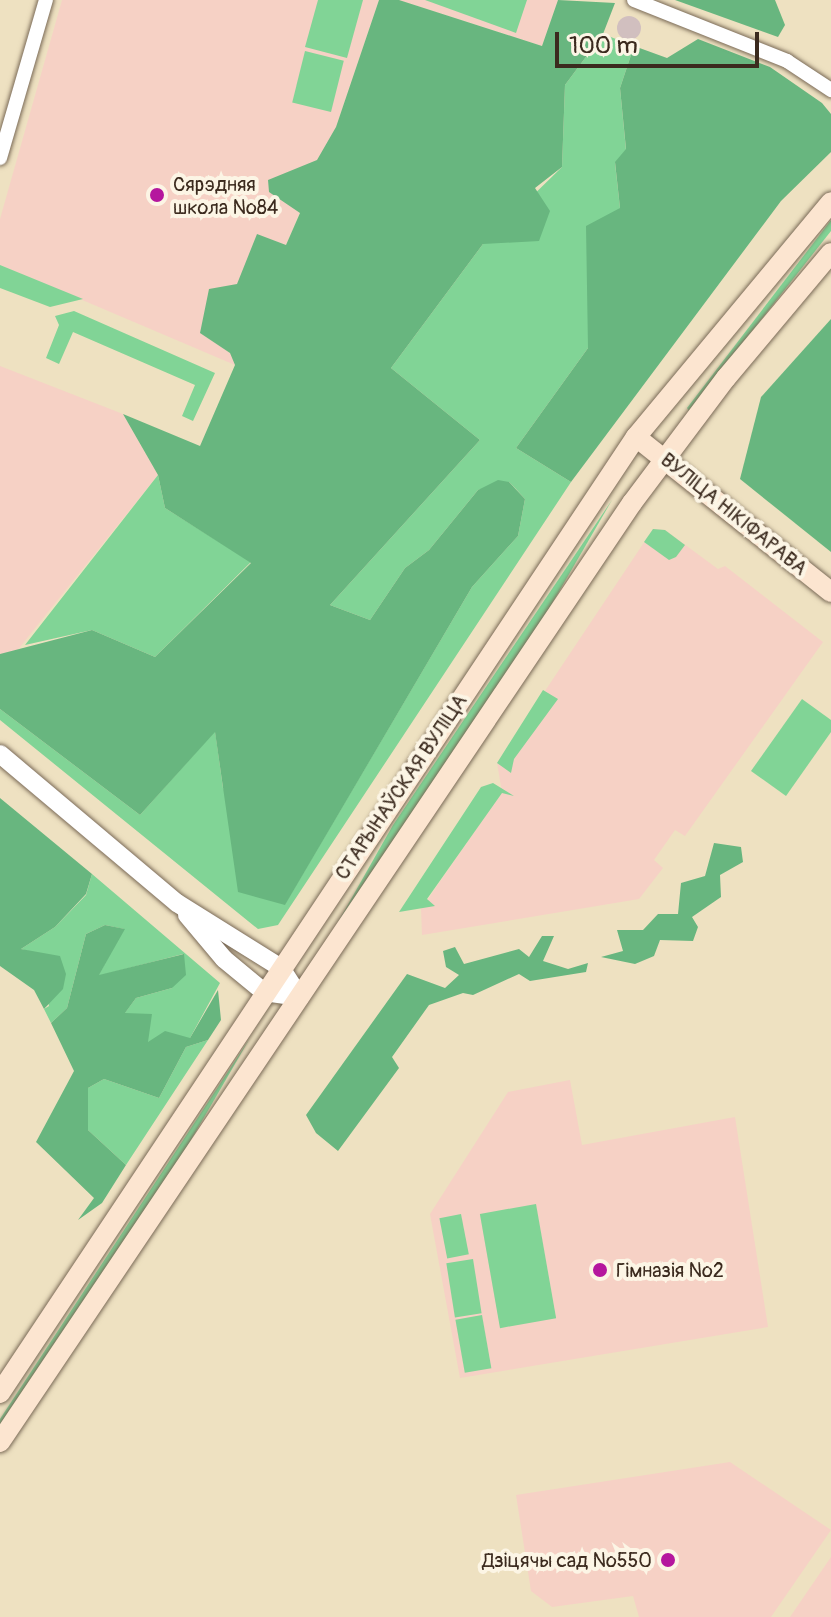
<!DOCTYPE html>
<html>
<head>
<meta charset="utf-8">
<style>
  body { margin:0 }
  #map { position:relative; width:831px; height:1617px; overflow:hidden; background:#eee1c1; font-family:Pangolin,sans-serif }
  div>[style] { position:absolute }
  [style*='--x'] { left:calc(var(--x)*1px); top:calc(var(--y)*1px); width:calc(var(--w)*1px); rotate:calc(var(--a)*1deg) }
  .built>* { inset:0; background:#f6d1c5 }
  .industrial>* { inset:0; background:#d1bfbf }
  .round { border-radius:50% }
  .green>* { inset:0; background:#81d496; transform-origin:0 0 }
  .forest>* { inset:0; background:#68b67f }
  .roads { filter:drop-shadow(0 0 2px #7a6a57) drop-shadow(0 0 2px #7a6a57) }
  .minor>* { height:14px; margin:-7px; padding:0 7px; transform-origin:7px; border-radius:7px; background:#fff }
  .tertiary>* { height:18px; margin:-9px; padding:0 9px; transform-origin:9px; border-radius:9px; background:#fff }
  .secondary>* { height:20px; margin:-10px; padding:0 10px; transform-origin:10px; border-radius:10px; background:#fce5d0 }
  .dots>* { width:22px; height:22px; translate:-50% -50%; box-sizing:border-box; border:4px solid #fcf5e5; border-radius:50% }
  span { translate:-50% -50%; white-space:nowrap; text-align:center; line-height:1.15; -webkit-text-stroke:8px #fcf5e5; paint-order:stroke }
  .poi-label { font-size:20px; color:#3b2a1e }
  .left { translate:0 -50%; text-align:left }
  .right { translate:-100% -50%; text-align:right }
  .street-label { font-size:20px; color:#3b2a1e }
  .scale { position:absolute; left:555px; top:32px; width:204px; height:36px; box-sizing:border-box; border:4px solid #3b2a1e; border-top:0; padding-left:10px; font-size:24px; line-height:28px; white-space:nowrap; color:#3b2a1e; -webkit-text-stroke:6px #fcf5e5; paint-order:stroke }
</style>
</head>
<body>
<div id="map">
  <div class="built">
    <div style="clip-path:polygon(62px 0,379px 0,336px 127px,235px 365px,0 265px,0 219px)"></div>
    <div style="clip-path:polygon(399px 0,558px 0,542px 46px)"></div>
    <div style="clip-path:polygon(0 366px,123px 414px,158px 475px,0 672px)"></div>
    <div style="clip-path:polygon(653px 529px,665px 530px,718px 569px,725px 566px,823px 642px,685px 836px,675px 830px,654px 860px,663px 868px,639px 899px,422px 935px,421px 909px,502px 792px,497px 763px)"></div>
    <div style="clip-path:polygon(570px 1080px,582px 1145px,735px 1117px,768px 1327px,460px 1378px,430px 1214px,508px 1092px)"></div>
    <div style="clip-path:polygon(730px 1462px,831px 1530px,771px 1617px,639px 1617px,633px 1596px,552px 1607px,531px 1591px,516px 1495px)"></div>
    <div style="clip-path:polygon(831px 1557px,831px 1617px,790px 1617px)"></div>
  </div>
  <div class="industrial">
    <div class="round" style="left:617px;top:16px;width:24px;height:24px"></div>
  </div>
  <div class="green">
    <div style="clip-path:polygon(318px 0,363px 0,347px 58px,305px 47px)"></div>
    <div style="clip-path:polygon(425px 0,527px 0,516px 33px)"></div>
    <div style="clip-path:polygon(603px 34px,634px 46px,620px 88px,626px 150px,615px 163px,620px 208px,588px 327px,588px 348px,516px 448px,571px 482px,278px 925px,258px 929px,0 720px,0 709px,140px 815px,215px 731px,223px 788px,285px 904px,472px 587px,518px 536px,525px 499px,515px 488px,509px 482px,478px 490px,429px 550px,405px 568px,370px 620px,330px 605px,480px 440px,391px 368px,483px 244px,562px 167px,565px 85px)"></div>
    <div style="left:305px;top:51px;width:40px;height:53px;rotate:14deg"></div>
    <div style="clip-path:polygon(831px 220px,831px 231px,689px 411px,687px 408px)"></div>
    <div style="clip-path:polygon(0 265px,83px 299px,50px 307px,0 288px)"></div>
    <div style="clip-path:polygon(74px 311px,215px 373px,193px 421px,182px 416px,195px 385px,73px 332px,59px 364px,46px 358px,59px 325px,55px 316px)"></div>
    <div style="clip-path:polygon(158px 475px,165px 508px,251px 562px,155px 657px,92px 630px,25px 645px)"></div>
    <div style="clip-path:polygon(612px 500px,546px 614px,329px 938px,393px 825px)"></div>
    <div style="clip-path:polygon(653px 529px,665px 530px,685px 545px,676px 557px,669px 560px,644px 542px)"></div>
    <div style="clip-path:polygon(543px 690px,558px 699px,514px 759px,511px 773px,497px 763px)"></div>
    <div style="clip-path:polygon(802px 699px,831px 720px,831px 732px,786px 796px,751px 771px)"></div>
    <div style="clip-path:polygon(493px 783px,514px 796px,502px 793px,427px 899px,435px 906px,399px 912px,481px 787px)"></div>
    <div style="clip-path:polygon(92px 874px,220px 983px,190px 1038px,147px 1043px,124px 1014px,136px 998px,172px 988px,183px 954px,98px 976px,124px 929px,105px 925px,86px 934px,67px 1008px,51px 1023px,44px 1009px,49px 1006px,39px 954px,21px 949px,55px 927px,86px 895px)"></div>
    <div style="clip-path:polygon(250px 1038px,184px 1152px,0 1428px,0 1419px)"></div>
    <div style="clip-path:polygon(208px 1040px,126px 1165px,88px 1130px,88px 1088px,104px 1079px,159px 1098px,186px 1047px)"></div>
    <div style="left:536px;top:1204px;width:116px;height:57px;rotate:80deg"></div>
    <div style="left:461px;top:1214px;width:41px;height:22px;rotate:79deg"></div>
    <div style="left:473px;top:1259px;width:55px;height:27px;rotate:81deg"></div>
    <div style="left:482px;top:1315px;width:54px;height:27px;rotate:80deg"></div>
  </div>
  <div class="forest">
    <div style="clip-path:polygon(379px 0,399px 0,542px 46px,558px 0,615px 3px,603px 34px,565px 85px,562px 167px,535px 188px,550px 211px,539px 241px,483px 244px,391px 368px,480px 440px,330px 605px,370px 620px,405px 568px,429px 550px,478px 490px,498px 480px,509px 482px,525px 499px,518px 536px,472px 587px,285px 905px,238px 892px,215px 732px,140px 815px,0 709px,0 654px,92px 630px,155px 657px,251px 563px,165px 508px,158px 475px,123px 414px,200px 446px,235px 365px,230px 353px,200px 333px,209px 289px,237px 284px,257px 234px,286px 245px,300px 213px,269px 192px,268px 180px,317px 160px,336px 127px)"></div>
    <div style="clip-path:polygon(675px 0,775px 0,785px 25px,778px 37px)"></div>
    <div style="clip-path:polygon(698px 39px,770px 67px,822px 103px,831px 114px,831px 152px,781px 201px,571px 482px,516px 448px,588px 348px,586px 226px,620px 208px,615px 162px,626px 149px,620px 88px,634px 46px,667px 58px)"></div>
    <div style="clip-path:polygon(831px 319px,831px 552px,740px 479px,761px 397px)"></div>
    <div style="clip-path:polygon(0 798px,92px 874px,86px 894px,55px 927px,21px 949px,60px 956px,66px 974px,63px 989px,44px 1009px,34px 990px,0 966px)"></div>
    <div style="clip-path:polygon(714px 843px,741px 847px,743px 862px,720px 875px,721px 897px,692px 917px,698px 927px,693px 941px,660px 940px,654px 956px,635px 964px,601px 957px,623px 951px,617px 930px,643px 930px,658px 914px,678px 914px,681px 883px,705px 876px)"></div>
    <div style="clip-path:polygon(105px 925px,125px 929px,99px 975px,184px 954px,186px 975px,172px 988px,136px 998px,125px 1013px,152px 1014px,148px 1042px,165px 1031px,190px 1038px,218px 990px,221px 1020px,208px 1040px,186px 1047px,159px 1098px,104px 1079px,88px 1088px,88px 1130px,126px 1165px,102px 1203px,78px 1220px,94px 1198px,36px 1142px,74px 1071px,51px 1023px,67px 1008px,86px 934px)"></div>
    <div style="clip-path:polygon(542px 936px,554px 936px,543px 961px,568px 969px,588px 963px,586px 972px,530px 981px,519px 974px,473px 995px,463px 993px,429px 1005px,392px 1057px,399px 1068px,338px 1151px,316px 1133px,306px 1115px,407px 974px,445px 988px,459px 975px,446px 967px,443px 951px,455px 947px,464px 964px,519px 949px,529px 957px)"></div>
  </div>
  <div class="roads">
    <div class="minor">
      <div style="--x:634;--y:0;--w:165;--a:21.7"></div>
      <div style="--x:787;--y:61;--w:53;--a:33.4"></div>
      <div style="--x:0;--y:158;--w:165;--a:-73.8"></div>
    </div>
    <div class="tertiary">
      <div style="--x:0;--y:754;--w:231;--a:40.1"></div>
      <div style="--x:177;--y:903;--w:123;--a:32"></div>
      <div style="--x:281;--y:968;--w:35;--a:57"></div>
      <div style="--x:187;--y:915;--w:57;--a:49.9"></div>
      <div style="--x:224;--y:959;--w:52;--a:39.5"></div>
      <div style="--x:264;--y:992;--w:36;--a:8"></div>
    </div>
    <div class="secondary">
      <div style="--x:636;--y:437;--w:249;--a:38.5"></div>
      <div style="--x:0;--y:1393;--w:1148;--a:-56.37"></div>
      <div style="--x:636;--y:437;--w:305;--a:-50.3"></div>
      <div style="--x:0;--y:1442;--w:1132;--a:-56.06"></div>
      <div style="--x:632;--y:503;--w:156;--a:-53.1"></div>
      <div style="--x:726;--y:378;--w:163;--a:-50"></div>
    </div>
  </div>
  <div class="dots">
    <div style="left:157px;top:195px;background:#b5179e"></div>
    <div style="left:600px;top:1270px;background:#b5179e"></div>
    <div style="left:668px;top:1560px;background:#b5179e"></div>
  </div>
  <div class="poi-label">
    <span class="left" style="left:173px;top:196px">Сярэдняя<br>школа №84</span>
    <span class="left" style="left:616px;top:1270px">Гімназія №2</span>
    <span class="right" style="left:652px;top:1560px">Дзіцячы сад №550</span>
  </div>
  <div class="street-label">
    <span style="left:734px;top:514px;rotate:39deg">ВУЛІЦА НІКІФАРАВА</span>
    <span style="left:401px;top:787px;rotate:-56deg">СТАРЫНАЎСКАЯ ВУЛІЦА</span>
  </div>
  <div class="scale">100 m</div>
</div>
</body>
</html>
